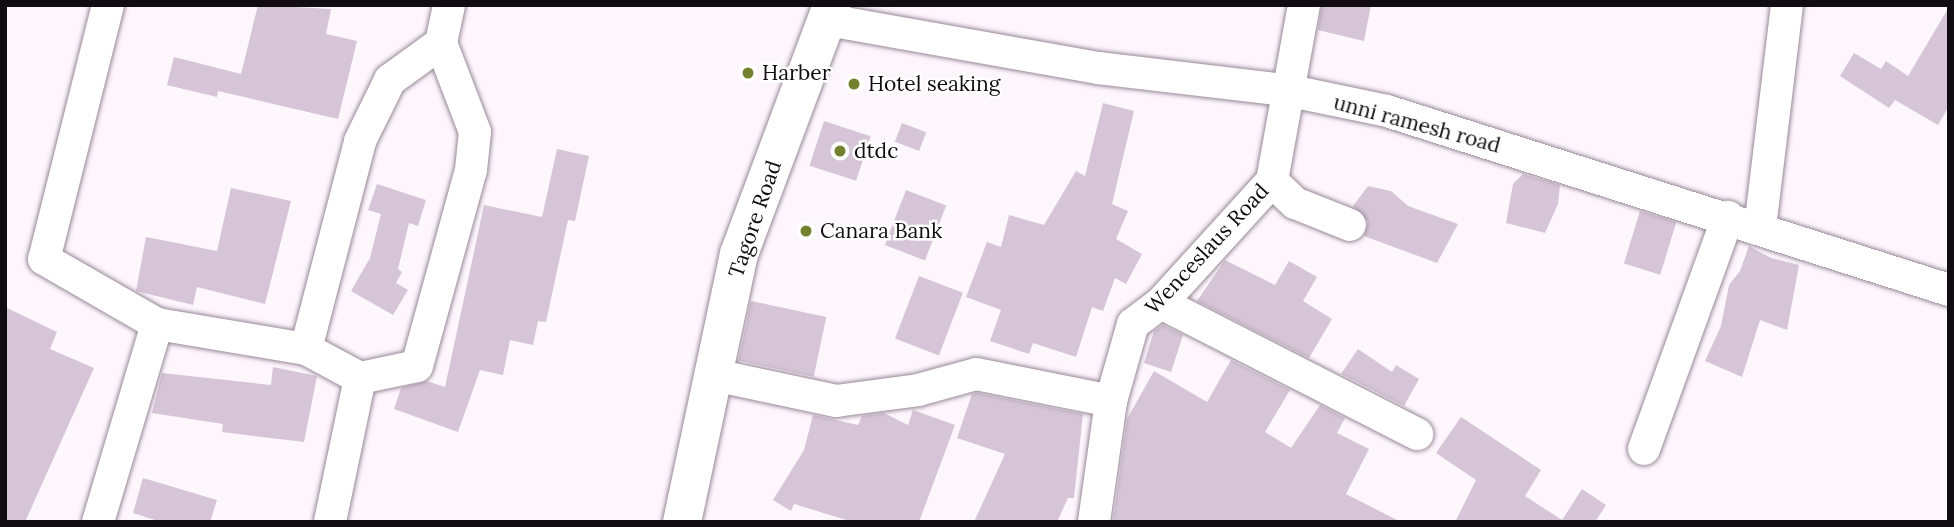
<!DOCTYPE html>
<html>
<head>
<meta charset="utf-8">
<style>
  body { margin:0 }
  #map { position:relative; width:1954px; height:527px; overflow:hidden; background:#fdf6fd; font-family:Lora,serif }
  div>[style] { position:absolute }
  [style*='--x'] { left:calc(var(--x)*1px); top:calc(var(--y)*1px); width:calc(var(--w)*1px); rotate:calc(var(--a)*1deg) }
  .building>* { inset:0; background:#d6c5d6; transform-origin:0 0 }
  .roads { filter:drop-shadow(0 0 2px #988897) drop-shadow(0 0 2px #988897) }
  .street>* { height:32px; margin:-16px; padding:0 16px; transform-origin:16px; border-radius:16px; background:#fff }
  .secondary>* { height:38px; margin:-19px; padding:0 19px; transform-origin:19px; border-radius:19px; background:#fff }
  .dots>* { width:19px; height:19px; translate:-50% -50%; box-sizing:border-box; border:4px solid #fff; border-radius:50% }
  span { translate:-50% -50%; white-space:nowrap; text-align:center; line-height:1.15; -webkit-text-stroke:5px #fff; paint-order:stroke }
  .poi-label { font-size:21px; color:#110c11 }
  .left { translate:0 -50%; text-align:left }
  .street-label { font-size:21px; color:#110c11 }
  .frame { position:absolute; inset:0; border:7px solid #110c11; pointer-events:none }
</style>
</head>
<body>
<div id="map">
  <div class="building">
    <div style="clip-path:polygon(258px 5px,331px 9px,326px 34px,357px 41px,338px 119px,218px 91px,217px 97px,167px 85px,174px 57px,241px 74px)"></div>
    <div style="clip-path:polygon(1322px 5px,1371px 5px,1364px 41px,1318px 30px)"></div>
    <div style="clip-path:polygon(1949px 7px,1949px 106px,1938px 125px,1895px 100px,1889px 108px,1840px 76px,1854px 53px,1881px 69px,1886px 61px,1908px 76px)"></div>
    <div style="clip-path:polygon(1103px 103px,1134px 111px,1112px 204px,1128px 211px,1116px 239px,1142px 254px,1126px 284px,1115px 278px,1103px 311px,1092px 307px,1076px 357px,1033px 343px,1029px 354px,990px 341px,1001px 310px,966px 297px,987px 242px,1001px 247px,1009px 215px,1044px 225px,1076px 171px,1085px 176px)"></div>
    <div style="left:824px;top:121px;width:49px;height:47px;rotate:18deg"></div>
    <div style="left:902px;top:123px;width:26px;height:20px;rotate:21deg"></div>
    <div style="clip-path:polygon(557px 149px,589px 156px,575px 221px,568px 220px,546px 322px,538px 321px,533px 345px,510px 340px,503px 375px,480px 370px,458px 432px,394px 409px,401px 388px,427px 381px,445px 387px,484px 205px,542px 217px)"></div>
    <div style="clip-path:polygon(1523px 174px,1560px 185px,1558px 204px,1545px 233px,1506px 223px,1513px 184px)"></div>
    <div style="clip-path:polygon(377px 184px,426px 200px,418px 226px,409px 223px,398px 269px,402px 272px,396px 283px,408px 290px,393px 315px,351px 291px,370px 258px,381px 214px,368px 210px)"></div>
    <div style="clip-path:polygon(1368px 186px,1391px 191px,1408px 206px,1458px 224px,1437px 263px,1364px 236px,1368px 222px,1353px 206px)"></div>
    <div style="clip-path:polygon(231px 188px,291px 201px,265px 304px,197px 287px,193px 305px,136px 291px,146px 237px,217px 251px)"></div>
    <div style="left:906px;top:190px;width:43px;height:59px;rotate:21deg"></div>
    <div style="left:1640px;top:211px;width:38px;height:55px;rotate:17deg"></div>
    <div style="clip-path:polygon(1749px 246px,1771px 258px,1799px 265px,1787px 330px,1760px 320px,1742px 377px,1705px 361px,1721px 326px,1729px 285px,1740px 271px)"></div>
    <div style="clip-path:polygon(1225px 260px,1275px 285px,1289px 261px,1317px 277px,1303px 301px,1332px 319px,1309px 358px,1197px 301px)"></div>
    <div style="left:919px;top:276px;width:47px;height:67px;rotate:21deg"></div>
    <div style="left:751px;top:301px;width:77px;height:61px;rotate:12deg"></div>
    <div style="clip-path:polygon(5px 307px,57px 332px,50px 349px,94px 368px,25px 522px,5px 522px)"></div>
    <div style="clip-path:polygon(1163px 325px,1183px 335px,1171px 372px,1144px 363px,1154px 331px)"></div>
    <div style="clip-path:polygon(1358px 349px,1392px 372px,1396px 365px,1419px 379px,1404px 406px,1341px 374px)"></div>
    <div style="clip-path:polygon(1231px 360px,1290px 390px,1265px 432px,1291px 448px,1320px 405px,1345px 418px,1337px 433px,1369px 449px,1346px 494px,1401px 522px,1113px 522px,1127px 419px,1154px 371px,1207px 402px)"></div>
    <div style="clip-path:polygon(273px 367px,317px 376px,304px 442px,222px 432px,223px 424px,152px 413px,162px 373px,271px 385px)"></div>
    <div style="clip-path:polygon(977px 393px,1083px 414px,1074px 498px,1068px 498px,1057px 522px,974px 522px,1005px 454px,957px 438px,972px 394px)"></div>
    <div style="clip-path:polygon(913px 410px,955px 425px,919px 522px,853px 522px,794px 504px,791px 511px,773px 500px,804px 450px,813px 415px,858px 425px,862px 416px,884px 413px,908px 425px)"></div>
    <div style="clip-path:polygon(1461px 417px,1541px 470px,1525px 496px,1562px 520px,1582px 489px,1606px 505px,1595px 522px,1455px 522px,1476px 480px,1436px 453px)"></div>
    <div style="clip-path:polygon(143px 478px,217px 500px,210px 522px,161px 522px,133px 513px)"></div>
  </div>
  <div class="roads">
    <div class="street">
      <div style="--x:108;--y:5;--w:262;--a:104.1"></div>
      <div style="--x:44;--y:259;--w:130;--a:29.9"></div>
      <div style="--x:157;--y:324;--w:151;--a:9.5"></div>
      <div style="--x:306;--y:349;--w:61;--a:28.2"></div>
      <div style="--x:360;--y:378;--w:147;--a:101.8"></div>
      <div style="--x:828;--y:20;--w:274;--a:10.1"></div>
      <div style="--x:1098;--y:68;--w:189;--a:6.7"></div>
      <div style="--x:1286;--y:90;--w:103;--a:11.7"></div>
      <div style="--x:1387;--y:111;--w:590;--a:17.67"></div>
      <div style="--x:1272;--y:181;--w:32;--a:44"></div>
      <div style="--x:1295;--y:203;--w:59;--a:21.8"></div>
      <div style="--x:1760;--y:228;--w:225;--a:-83.1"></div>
      <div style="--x:1161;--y:303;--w:288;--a:27.1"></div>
      <div style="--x:306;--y:349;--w:215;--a:-75.4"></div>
      <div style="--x:360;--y:141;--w:68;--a:-63.8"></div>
      <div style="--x:390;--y:80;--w:63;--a:-36"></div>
      <div style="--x:441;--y:43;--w:39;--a:-78"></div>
      <div style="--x:714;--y:375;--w:125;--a:12"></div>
      <div style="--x:836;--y:401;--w:83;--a:-7.6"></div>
      <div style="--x:918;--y:390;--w:60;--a:-15.4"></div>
      <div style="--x:976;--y:374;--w:138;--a:11.3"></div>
      <div style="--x:360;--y:378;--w:58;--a:-11.9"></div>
      <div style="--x:417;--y:366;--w:203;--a:-74.6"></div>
      <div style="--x:471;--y:170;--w:38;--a:-84"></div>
      <div style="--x:475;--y:132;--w:95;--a:-110.9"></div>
      <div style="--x:1644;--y:449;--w:247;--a:-70.1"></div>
      <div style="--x:98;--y:522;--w:207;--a:-73.4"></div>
      <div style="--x:1094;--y:522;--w:122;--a:-82"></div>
      <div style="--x:1111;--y:401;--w:80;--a:-74.1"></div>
      <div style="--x:1133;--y:324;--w:35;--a:-37"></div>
      <div style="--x:1161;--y:303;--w:165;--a:-47.7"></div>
      <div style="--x:1272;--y:181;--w:179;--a:-79.7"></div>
    </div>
    <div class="secondary">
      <div style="--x:682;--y:522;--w:274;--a:-78"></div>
      <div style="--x:739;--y:254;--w:266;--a:-69.5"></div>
    </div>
  </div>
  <div class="dots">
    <div style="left:748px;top:73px;background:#74812e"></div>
    <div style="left:854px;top:84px;background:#74812e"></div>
    <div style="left:840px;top:151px;background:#74812e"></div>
    <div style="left:806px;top:231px;background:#74812e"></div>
  </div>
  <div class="poi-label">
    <span class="left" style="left:762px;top:73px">Harber</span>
    <span class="left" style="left:868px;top:84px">Hotel seaking</span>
    <span class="left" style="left:854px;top:151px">dtdc</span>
    <span class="left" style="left:820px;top:231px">Canara Bank</span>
  </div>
  <div class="street-label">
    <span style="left:1417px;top:124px;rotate:15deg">unni ramesh road</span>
    <span style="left:755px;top:219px;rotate:-71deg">Tagore Road</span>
    <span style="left:1207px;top:249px;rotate:-47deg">Wenceslaus Road</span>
  </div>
  <div class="frame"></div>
</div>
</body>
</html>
